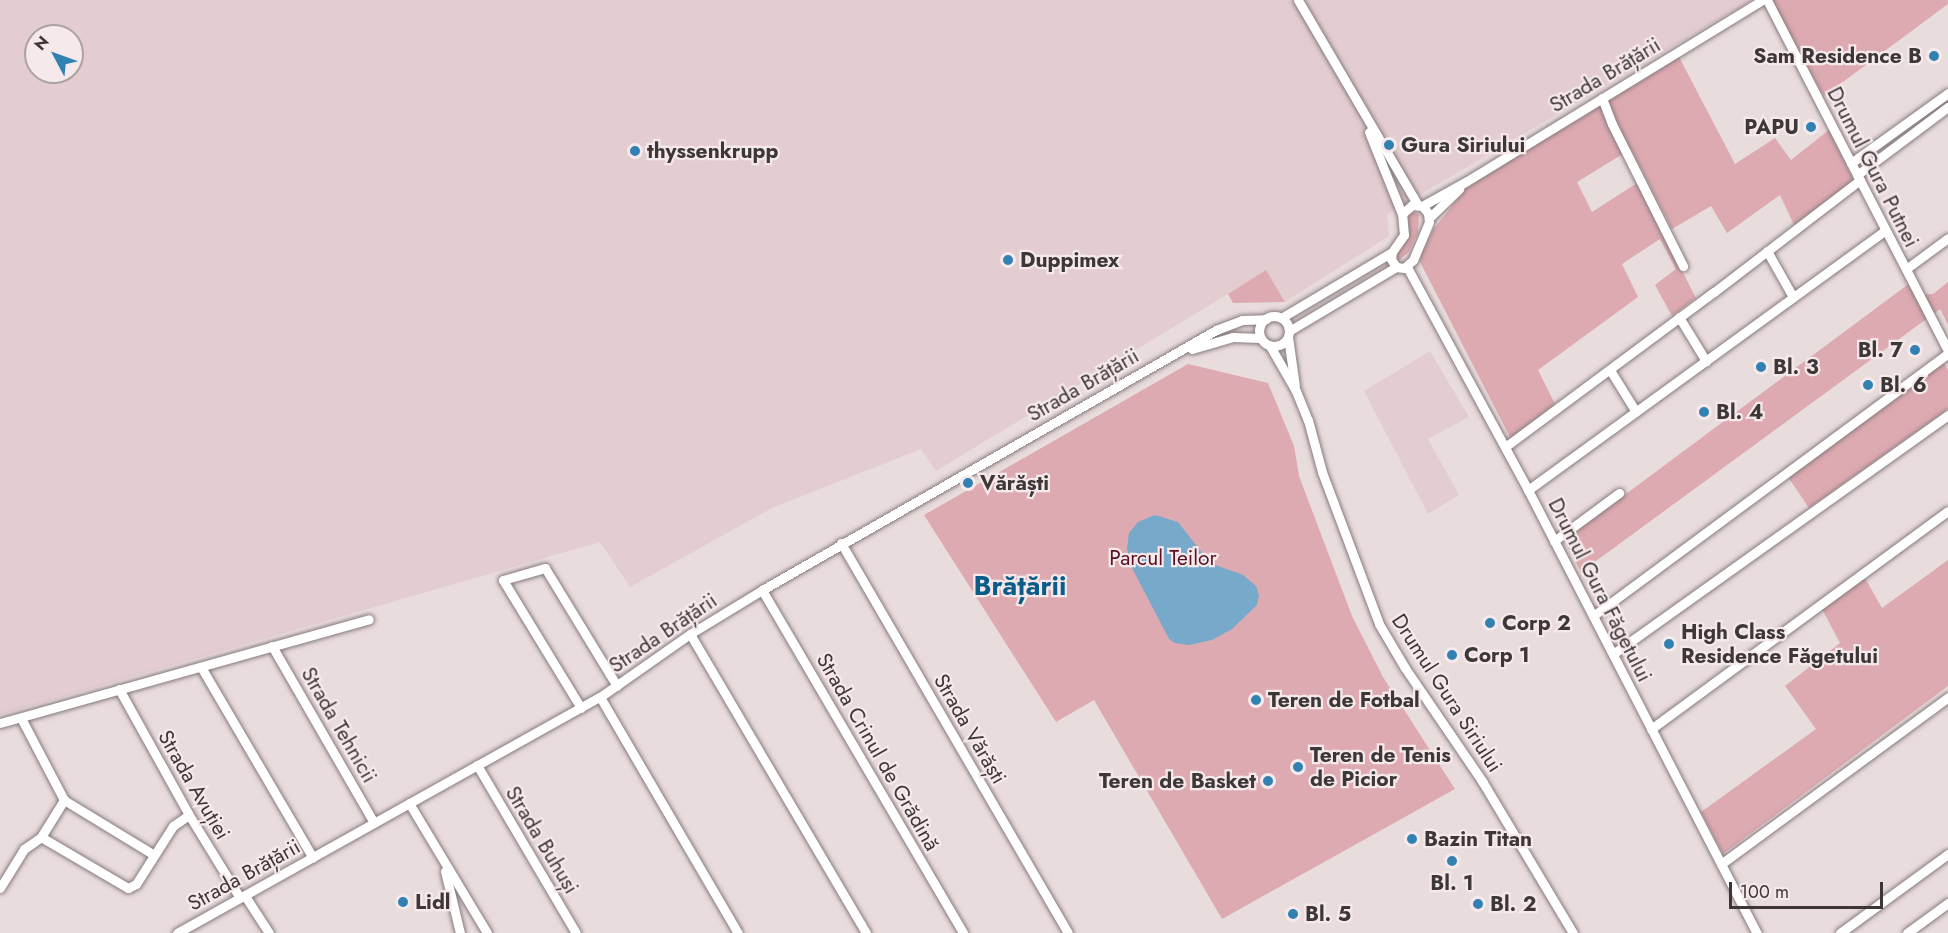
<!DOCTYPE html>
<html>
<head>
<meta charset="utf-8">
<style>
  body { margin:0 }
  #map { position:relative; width:1948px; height:933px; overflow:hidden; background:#e9dcdd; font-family:Jost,sans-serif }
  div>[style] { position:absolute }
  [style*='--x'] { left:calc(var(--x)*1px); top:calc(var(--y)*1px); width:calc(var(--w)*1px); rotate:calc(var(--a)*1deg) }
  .built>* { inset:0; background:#e3cdd0 }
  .green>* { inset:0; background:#ddaab1 }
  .water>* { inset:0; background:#77a9cb }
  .roads { filter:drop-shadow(0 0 2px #877b7d) drop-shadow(0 0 2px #877b7d) }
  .street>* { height:9px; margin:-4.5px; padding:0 4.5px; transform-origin:4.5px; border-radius:4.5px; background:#fff }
  .street>.ring { margin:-4.5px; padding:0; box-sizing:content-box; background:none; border:9px solid #fff; border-radius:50% }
  .dots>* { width:16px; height:16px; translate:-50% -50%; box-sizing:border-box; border:3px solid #f6e9eb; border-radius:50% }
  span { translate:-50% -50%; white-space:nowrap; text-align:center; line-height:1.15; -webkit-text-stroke:4.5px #f6e9eb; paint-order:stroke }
  .poi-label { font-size:21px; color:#3d3738; font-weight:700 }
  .right { translate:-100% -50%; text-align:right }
  .left { translate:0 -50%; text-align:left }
  .street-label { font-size:21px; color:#3d3738 }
  .park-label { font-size:21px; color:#571024 }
  .district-label { font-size:27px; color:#095d88; font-weight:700 }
  .north { position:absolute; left:24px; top:24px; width:60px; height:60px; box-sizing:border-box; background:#f6e9eb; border:2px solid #aca2a3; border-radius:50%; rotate:311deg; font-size:16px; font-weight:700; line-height:24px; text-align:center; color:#3d3738 }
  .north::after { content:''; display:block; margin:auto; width:21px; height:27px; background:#3182b3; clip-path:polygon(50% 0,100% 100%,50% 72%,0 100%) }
  .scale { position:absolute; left:1729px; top:882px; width:154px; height:27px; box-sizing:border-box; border:3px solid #3d3738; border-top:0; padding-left:8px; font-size:18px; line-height:21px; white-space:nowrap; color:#3d3738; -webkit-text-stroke:4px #f6e9eb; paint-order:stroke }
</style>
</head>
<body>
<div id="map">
  <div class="built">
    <div style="clip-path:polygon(evenodd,0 0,1752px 0,1387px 214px,1389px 236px,1285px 302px,1266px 271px,936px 471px,921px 449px,772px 508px,630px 587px,600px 542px,0 715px,0 0,36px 36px,72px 36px,72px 72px,36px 72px,36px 36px)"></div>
    <div style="clip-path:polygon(1430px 351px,1469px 417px,1428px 439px,1459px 495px,1428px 514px,1364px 391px)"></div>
  </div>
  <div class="green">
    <div style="clip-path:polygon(1770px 0,1948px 0,1948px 4px,1824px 96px)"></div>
    <div style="clip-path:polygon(1678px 55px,1735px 164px,1775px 138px,1791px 160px,1829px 130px,1854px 181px,1794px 225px,1780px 195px,1727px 233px,1711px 206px,1672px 229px,1631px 149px,1577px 182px,1592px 212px,1637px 183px,1696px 298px,1672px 316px,1655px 285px,1676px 269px,1660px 239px,1622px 264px,1638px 297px,1538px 370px,1555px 404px,1511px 439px,1420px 262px,1422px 253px,1433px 230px,1467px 187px)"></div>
    <div style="clip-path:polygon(1410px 212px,1419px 214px,1418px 232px,1409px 252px,1398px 261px,1396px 255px,1405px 242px,1406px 215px)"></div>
    <div style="clip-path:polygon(1266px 270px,1285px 302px,1233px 303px,1228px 294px)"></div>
    <div style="clip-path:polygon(1948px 282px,1948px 325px,1940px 309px,1581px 572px,1564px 540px,1910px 283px,1915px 295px,1933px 294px)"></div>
    <div style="clip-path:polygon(1944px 363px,1948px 370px,1948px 409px,1809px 508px,1788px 477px)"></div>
    <div style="clip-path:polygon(1188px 364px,1268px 383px,1294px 446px,1299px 476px,1352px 616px,1383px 677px,1455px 789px,1222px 919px,1094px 700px,1056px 722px,924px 515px)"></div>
    <div style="clip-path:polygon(1948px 560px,1948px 686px,1723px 854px,1701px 812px,1816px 729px,1785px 686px,1840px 643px,1822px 609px,1865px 578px,1882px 608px)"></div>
  </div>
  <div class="water">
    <div style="clip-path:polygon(1155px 515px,1178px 522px,1210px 563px,1243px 575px,1256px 586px,1259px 596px,1257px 605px,1232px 629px,1212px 640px,1189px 645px,1175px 643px,1169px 639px,1132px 568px,1127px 549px,1129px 533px,1138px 522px)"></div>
  </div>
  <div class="roads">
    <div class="street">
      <div style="--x:1298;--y:0;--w:236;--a:59.7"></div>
      <div style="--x:1767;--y:0;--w:394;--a:62.7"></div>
      <div style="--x:1602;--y:98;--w:28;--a:69"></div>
      <div style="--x:1612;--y:124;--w:159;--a:63.4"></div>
      <div style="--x:1369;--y:132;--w:88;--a:68.1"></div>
      <div style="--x:1851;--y:163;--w:120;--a:-35.8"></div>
      <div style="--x:1857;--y:175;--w:114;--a:-36.8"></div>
      <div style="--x:1422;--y:206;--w:51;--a:-29.1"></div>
      <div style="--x:1467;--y:181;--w:346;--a:-31.5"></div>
      <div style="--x:1429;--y:218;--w:42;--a:-44"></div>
      <div style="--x:1767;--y:251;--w:53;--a:60.5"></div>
      <div style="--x:1407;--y:267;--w:254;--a:61.5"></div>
      <div style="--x:1528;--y:490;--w:499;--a:62.7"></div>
      <div style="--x:1906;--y:269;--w:52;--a:-36.4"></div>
      <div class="ring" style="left:1259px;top:316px;width:21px;height:21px"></div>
      <div style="--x:1679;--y:317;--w:52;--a:58.5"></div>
      <div style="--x:1281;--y:318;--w:129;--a:-30.7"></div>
      <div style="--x:1392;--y:252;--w:21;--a:-55"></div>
      <div style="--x:1404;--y:235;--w:21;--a:-95"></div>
      <div style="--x:1402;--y:214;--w:13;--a:-42"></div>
      <div style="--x:1412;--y:205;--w:10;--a:6"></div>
      <div style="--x:1422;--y:206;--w:9;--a:49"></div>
      <div style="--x:1428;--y:213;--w:9;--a:84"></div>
      <div style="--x:1429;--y:222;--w:41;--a:112.8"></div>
      <div style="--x:1413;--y:260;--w:12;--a:138"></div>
      <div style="--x:1404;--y:268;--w:8;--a:-173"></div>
      <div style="--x:1396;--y:267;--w:9;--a:-122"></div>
      <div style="--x:1391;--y:259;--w:7;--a:-82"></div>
      <div style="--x:1289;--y:331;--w:125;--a:-30.9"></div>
      <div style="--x:1288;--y:337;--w:49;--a:81.9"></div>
      <div style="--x:1270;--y:346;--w:52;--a:60"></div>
      <div style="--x:1296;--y:391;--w:31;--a:68"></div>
      <div style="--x:1308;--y:420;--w:54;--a:74.9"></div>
      <div style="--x:1322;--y:472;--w:162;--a:69.4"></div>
      <div style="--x:1379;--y:624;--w:51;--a:59.4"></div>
      <div style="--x:1405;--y:668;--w:137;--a:55.7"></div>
      <div style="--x:1482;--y:781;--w:177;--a:59.1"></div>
      <div style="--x:1192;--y:349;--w:43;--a:-16.3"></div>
      <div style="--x:1233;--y:337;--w:28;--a:2"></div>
      <div style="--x:1610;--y:370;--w:49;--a:58.2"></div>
      <div style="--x:1505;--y:447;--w:260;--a:-36.6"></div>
      <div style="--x:1714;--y:292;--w:184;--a:-37.5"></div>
      <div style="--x:1528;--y:490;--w:442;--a:-36"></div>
      <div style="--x:1554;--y:541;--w:81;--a:-36.4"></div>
      <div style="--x:841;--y:543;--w:451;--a:59.8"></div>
      <div style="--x:762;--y:590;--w:398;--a:59.6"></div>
      <div style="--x:1593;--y:616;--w:442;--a:-36.5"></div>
      <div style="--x:690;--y:634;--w:347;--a:59.5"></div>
      <div style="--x:272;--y:646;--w:204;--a:60"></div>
      <div style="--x:1613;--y:654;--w:412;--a:-35.5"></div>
      <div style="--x:201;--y:667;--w:221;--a:59.6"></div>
      <div style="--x:119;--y:689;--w:144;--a:60.9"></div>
      <div style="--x:189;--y:815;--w:97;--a:58.4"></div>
      <div style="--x:600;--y:697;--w:273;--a:59.7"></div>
      <div style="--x:581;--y:708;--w:150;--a:-121.4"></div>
      <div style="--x:503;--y:580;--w:44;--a:-15.9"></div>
      <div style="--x:545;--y:568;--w:138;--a:58.6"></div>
      <div style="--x:21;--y:718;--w:93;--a:62.3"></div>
      <div style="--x:64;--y:800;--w:105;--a:31.4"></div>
      <div style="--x:0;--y:723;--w:383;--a:-15.7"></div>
      <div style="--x:1651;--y:729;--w:368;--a:-36.3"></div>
      <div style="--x:477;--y:765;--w:195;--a:59.5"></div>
      <div style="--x:409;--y:803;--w:152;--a:59"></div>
      <div style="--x:41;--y:837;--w:101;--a:30.4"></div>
      <div style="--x:128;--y:888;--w:9;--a:-27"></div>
      <div style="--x:136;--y:884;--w:69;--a:-57.5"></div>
      <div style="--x:173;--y:826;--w:19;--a:-35"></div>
      <div style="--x:1721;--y:864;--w:282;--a:-36.3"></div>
      <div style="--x:445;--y:871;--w:64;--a:76.4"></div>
      <div style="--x:0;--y:888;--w:46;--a:-58.4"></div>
      <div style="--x:24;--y:849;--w:21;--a:-35"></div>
      <div style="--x:41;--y:837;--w:44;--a:-58.1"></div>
      <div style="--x:245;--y:896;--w:44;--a:57"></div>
      <div style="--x:177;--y:933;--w:484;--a:-29.2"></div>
      <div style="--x:600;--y:697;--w:110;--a:-35"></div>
      <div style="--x:690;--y:634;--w:84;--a:-31.4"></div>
      <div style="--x:762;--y:590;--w:523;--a:-29.8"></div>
      <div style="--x:1216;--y:330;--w:28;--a:-21"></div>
      <div style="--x:1242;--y:320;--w:24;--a:-2"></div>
      <div style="--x:1840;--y:933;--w:134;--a:-36.2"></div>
      <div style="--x:1907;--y:933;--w:51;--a:-36.2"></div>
    </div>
  </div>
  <div class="dots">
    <div style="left:1934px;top:56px;background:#3182b3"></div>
    <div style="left:1811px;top:127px;background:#3182b3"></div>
    <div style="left:1389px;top:145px;background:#3182b3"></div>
    <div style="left:635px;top:151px;background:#3182b3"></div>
    <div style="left:1008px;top:260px;background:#3182b3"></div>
    <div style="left:1915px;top:350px;background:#3182b3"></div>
    <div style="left:1761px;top:367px;background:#3182b3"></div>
    <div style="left:1868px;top:385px;background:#3182b3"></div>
    <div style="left:1704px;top:412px;background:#3182b3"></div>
    <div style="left:968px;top:483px;background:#3182b3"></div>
    <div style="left:1490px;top:623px;background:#3182b3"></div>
    <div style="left:1669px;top:644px;background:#3182b3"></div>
    <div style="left:1452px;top:655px;background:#3182b3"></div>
    <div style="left:1256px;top:700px;background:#3182b3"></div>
    <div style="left:1298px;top:767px;background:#3182b3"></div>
    <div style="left:1268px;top:781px;background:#3182b3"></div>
    <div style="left:1412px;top:839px;background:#3182b3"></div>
    <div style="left:1452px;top:861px;background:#3182b3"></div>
    <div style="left:403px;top:902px;background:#3182b3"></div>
    <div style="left:1478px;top:904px;background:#3182b3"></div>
    <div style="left:1293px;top:914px;background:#3182b3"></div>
  </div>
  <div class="poi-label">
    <span class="right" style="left:1922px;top:56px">Sam Residence B</span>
    <span class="right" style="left:1799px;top:127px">PAPU</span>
    <span class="left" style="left:1401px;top:145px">Gura Siriului</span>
    <span class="left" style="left:647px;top:151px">thyssenkrupp</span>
    <span class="left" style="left:1020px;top:260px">Duppimex</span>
    <span class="right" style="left:1903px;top:350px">Bl. 7</span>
    <span class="left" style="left:1773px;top:367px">Bl. 3</span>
    <span class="left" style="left:1880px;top:385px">Bl. 6</span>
    <span class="left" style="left:1716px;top:412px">Bl. 4</span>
    <span class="left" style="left:980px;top:483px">Vărăști</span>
    <span class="left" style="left:1502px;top:623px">Corp 2</span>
    <span class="left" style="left:1681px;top:644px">High Class<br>Residence Făgetului</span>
    <span class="left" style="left:1464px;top:655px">Corp 1</span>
    <span class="left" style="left:1268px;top:700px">Teren de Fotbal</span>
    <span class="left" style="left:1310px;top:767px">Teren de Tenis<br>de Picior</span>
    <span class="right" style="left:1256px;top:781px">Teren de Basket</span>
    <span class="left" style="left:1424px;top:839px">Bazin Titan</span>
    <span style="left:1452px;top:883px">Bl. 1</span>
    <span class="left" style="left:415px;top:902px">Lidl</span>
    <span class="left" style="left:1490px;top:904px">Bl. 2</span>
    <span class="left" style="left:1305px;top:914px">Bl. 5</span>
  </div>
  <div class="street-label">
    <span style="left:1605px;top:75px;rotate:-31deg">Strada Brățării</span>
    <span style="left:1873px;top:167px;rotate:63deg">Drumul Gura Putnei</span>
    <span style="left:1083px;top:385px;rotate:-30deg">Strada Brățării</span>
    <span style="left:1600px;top:590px;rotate:63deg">Drumul Gura Făgetului</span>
    <span style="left:663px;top:633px;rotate:-34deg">Strada Brățării</span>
    <span style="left:1447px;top:693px;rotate:57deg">Drumul Gura Siriului</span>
    <span style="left:339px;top:725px;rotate:60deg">Strada Tehnicii</span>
    <span style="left:970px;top:729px;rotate:60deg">Strada Vărăști</span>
    <span style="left:878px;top:752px;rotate:60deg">Strada Crinul de Grădină</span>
    <span style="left:194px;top:785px;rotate:60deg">Strada Avuției</span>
    <span style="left:542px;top:840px;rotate:59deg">Strada Buhuși</span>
    <span style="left:244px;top:875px;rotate:-29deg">Strada Brățării</span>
  </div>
  <div class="park-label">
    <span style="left:1163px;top:558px">Parcul Teilor</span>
  </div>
  <div class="district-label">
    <span style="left:1020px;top:586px">Brățării</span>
  </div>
  <div class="north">N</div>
  <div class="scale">100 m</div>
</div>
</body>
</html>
